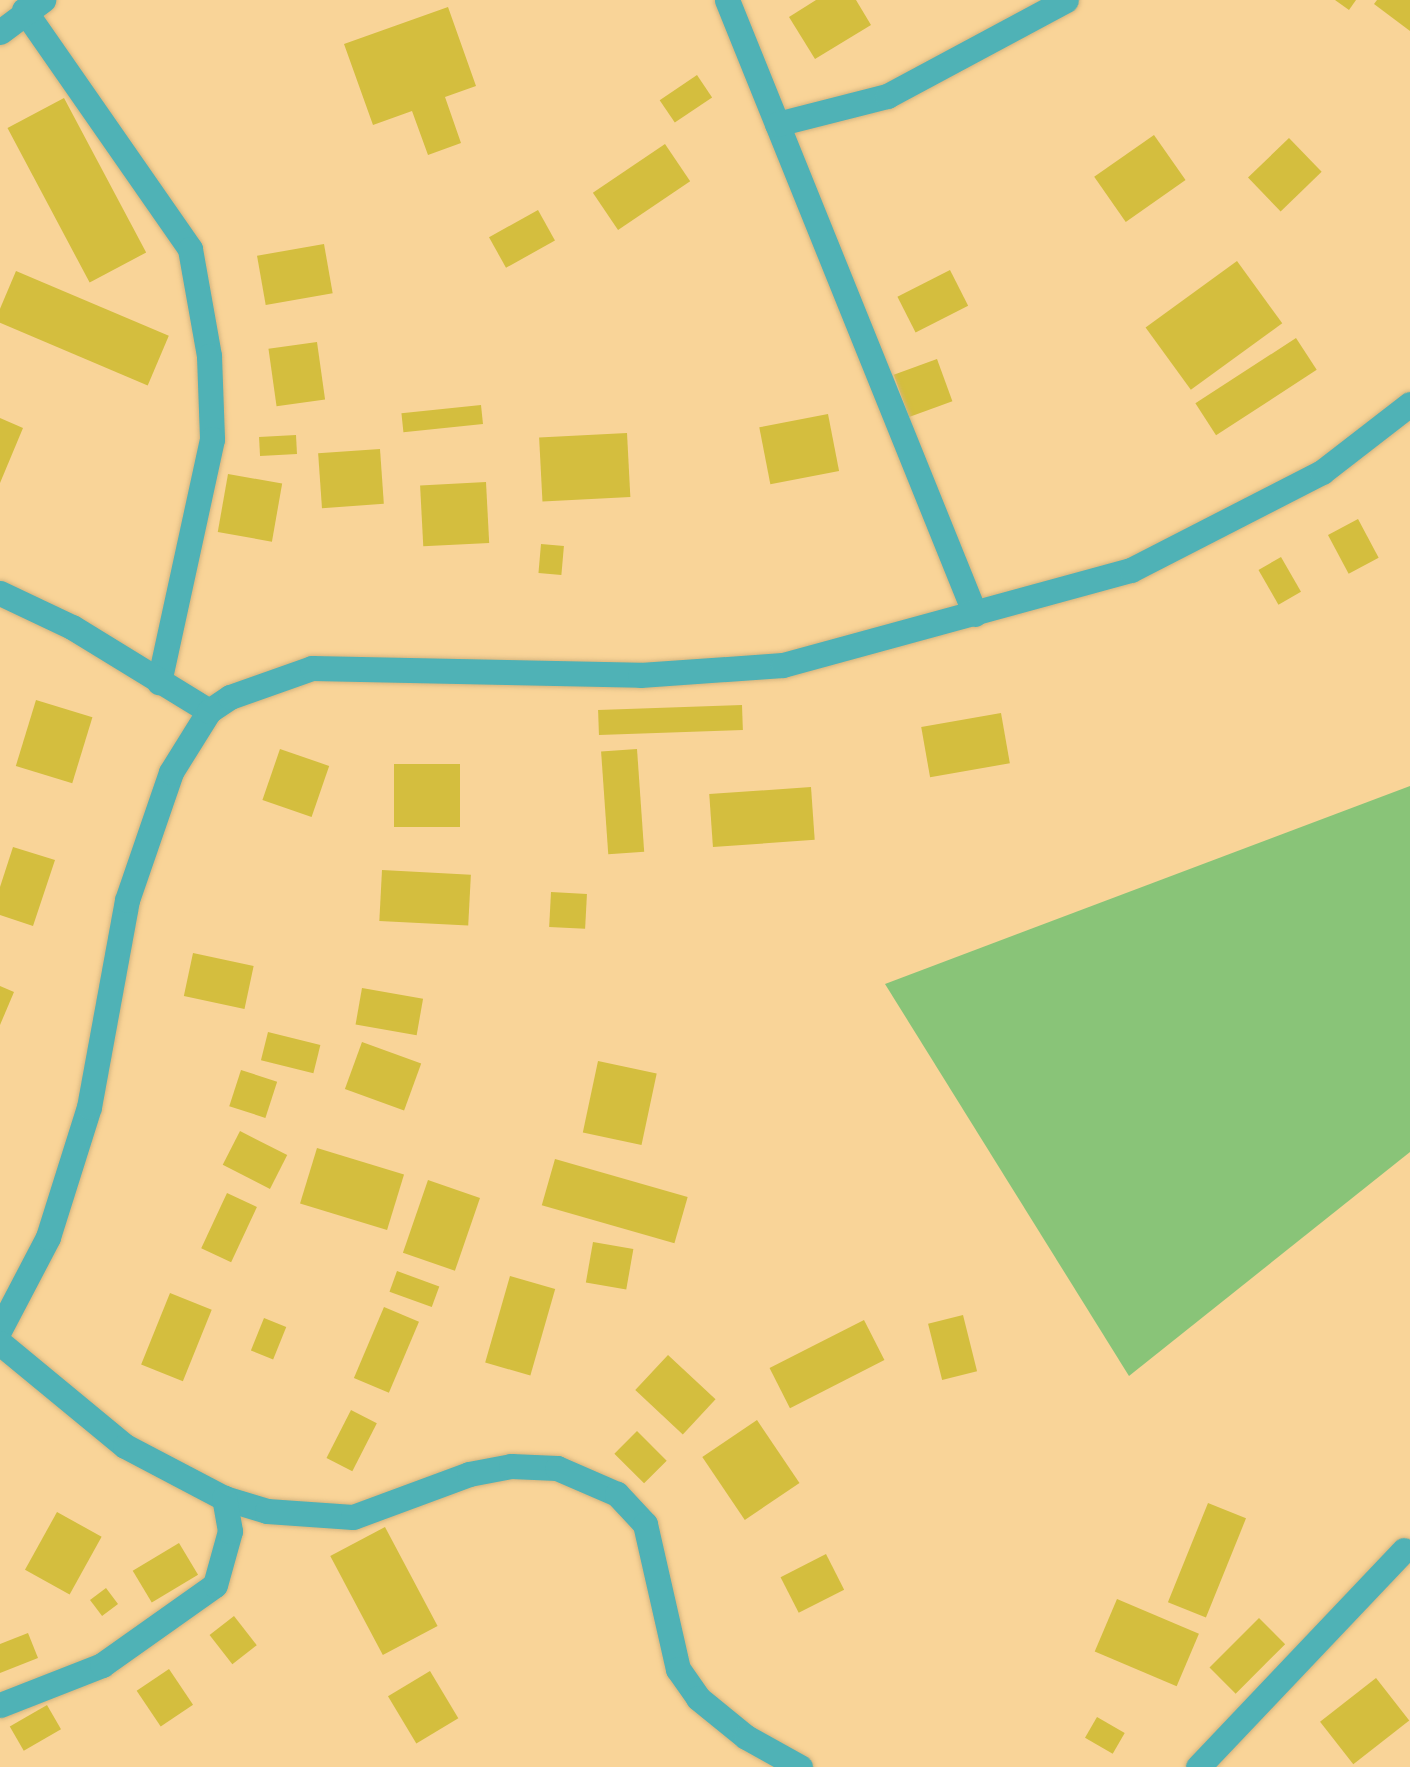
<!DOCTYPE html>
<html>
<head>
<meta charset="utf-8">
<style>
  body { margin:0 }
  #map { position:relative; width:1410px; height:1767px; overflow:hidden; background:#f9d498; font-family:"Exo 2",sans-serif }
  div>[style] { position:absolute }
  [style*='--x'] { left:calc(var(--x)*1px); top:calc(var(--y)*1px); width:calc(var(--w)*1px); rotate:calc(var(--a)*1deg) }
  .green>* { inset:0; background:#89c478 }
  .building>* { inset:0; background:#d4be3e; transform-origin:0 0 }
  .roads { filter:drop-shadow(0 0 2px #d5b47e) drop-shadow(0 0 2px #d5b47e) }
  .minor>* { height:25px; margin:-12.5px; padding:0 12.5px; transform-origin:12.5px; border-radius:12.5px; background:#4fb2b6 }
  span { translate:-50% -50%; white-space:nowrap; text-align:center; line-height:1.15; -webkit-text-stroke:8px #ffe3b7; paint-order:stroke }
</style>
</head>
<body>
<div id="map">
  <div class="green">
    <div style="clip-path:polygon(1410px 786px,1410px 1152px,1129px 1376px,885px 984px)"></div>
  </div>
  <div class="building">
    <div style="clip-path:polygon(816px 0,856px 0,871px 25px,815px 59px,789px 17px)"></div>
    <div style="clip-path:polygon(1335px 0,1356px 0,1349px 10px)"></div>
    <div style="clip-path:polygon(1377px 0,1410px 0,1410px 31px,1374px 4px)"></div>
    <div style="clip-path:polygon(448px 7px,476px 86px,445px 97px,461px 143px,428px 155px,412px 111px,373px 125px,344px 44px)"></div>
    <div style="left:697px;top:75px;width:27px;height:45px;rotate:56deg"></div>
    <div style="left:64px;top:98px;width:175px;height:64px;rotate:62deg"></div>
    <div style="left:1154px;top:135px;width:55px;height:73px;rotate:55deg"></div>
    <div style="left:1289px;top:138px;width:47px;height:57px;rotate:46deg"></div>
    <div style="left:665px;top:144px;width:45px;height:87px;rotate:56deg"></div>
    <div style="left:538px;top:210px;width:35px;height:56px;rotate:61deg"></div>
    <div style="left:324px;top:244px;width:50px;height:68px;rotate:80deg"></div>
    <div style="left:1237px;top:261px;width:77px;height:113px;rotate:54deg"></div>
    <div style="left:950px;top:270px;width:40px;height:59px;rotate:63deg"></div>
    <div style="left:16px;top:271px;width:166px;height:54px;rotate:23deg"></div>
    <div style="left:1296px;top:338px;width:38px;height:120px;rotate:57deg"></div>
    <div style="left:317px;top:342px;width:58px;height:49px;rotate:82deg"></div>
    <div style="left:937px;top:359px;width:45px;height:46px;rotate:70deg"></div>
    <div style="left:481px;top:405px;width:19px;height:80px;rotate:84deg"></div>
    <div style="left:828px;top:414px;width:58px;height:70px;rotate:79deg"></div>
    <div style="clip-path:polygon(0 418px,23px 428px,0 483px)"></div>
    <div style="left:627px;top:433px;width:64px;height:88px;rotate:87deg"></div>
    <div style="left:296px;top:435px;width:19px;height:37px;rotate:87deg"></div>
    <div style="left:380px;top:449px;width:55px;height:62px;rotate:86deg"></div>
    <div style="left:228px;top:474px;width:55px;height:59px;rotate:10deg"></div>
    <div style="left:486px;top:482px;width:61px;height:66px;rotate:87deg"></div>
    <div style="left:1358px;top:519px;width:44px;height:34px;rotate:62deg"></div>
    <div style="left:541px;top:544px;width:23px;height:29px;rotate:5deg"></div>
    <div style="left:1281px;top:557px;width:40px;height:26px;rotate:60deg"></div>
    <div style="left:36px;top:700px;width:59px;height:69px;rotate:17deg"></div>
    <div style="left:742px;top:705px;width:25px;height:144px;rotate:88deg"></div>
    <div style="left:1001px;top:713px;width:51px;height:81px;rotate:80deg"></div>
    <div style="left:280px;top:749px;width:52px;height:54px;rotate:19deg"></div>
    <div style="left:637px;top:749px;width:103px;height:36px;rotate:86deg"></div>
    <div style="left:460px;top:764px;width:63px;height:66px;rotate:90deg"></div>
    <div style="left:811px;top:787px;width:53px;height:102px;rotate:86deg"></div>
    <div style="clip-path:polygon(13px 847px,55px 860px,33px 926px,0 915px,0 887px)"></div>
    <div style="left:382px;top:870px;width:89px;height:51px;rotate:3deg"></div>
    <div style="left:551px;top:892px;width:36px;height:35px;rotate:3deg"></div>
    <div style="left:193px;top:953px;width:62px;height:44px;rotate:12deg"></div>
    <div style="clip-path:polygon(0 986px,14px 992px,0 1025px)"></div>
    <div style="left:362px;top:988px;width:62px;height:37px;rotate:10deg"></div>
    <div style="left:268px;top:1032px;width:54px;height:29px;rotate:14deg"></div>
    <div style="left:362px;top:1042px;width:63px;height:50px;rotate:20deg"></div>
    <div style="left:598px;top:1061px;width:60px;height:73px;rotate:12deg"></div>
    <div style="left:241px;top:1070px;width:38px;height:38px;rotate:18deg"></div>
    <div style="left:240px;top:1131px;width:53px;height:38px;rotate:27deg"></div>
    <div style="left:317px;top:1148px;width:91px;height:58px;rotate:17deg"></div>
    <div style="left:555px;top:1159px;width:138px;height:48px;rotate:16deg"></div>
    <div style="left:428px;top:1180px;width:55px;height:77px;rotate:19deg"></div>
    <div style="left:227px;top:1193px;width:33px;height:61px;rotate:25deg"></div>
    <div style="left:593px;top:1242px;width:41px;height:41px;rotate:10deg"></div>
    <div style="left:397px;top:1271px;width:45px;height:22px;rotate:20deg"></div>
    <div style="left:510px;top:1276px;width:47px;height:90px;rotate:16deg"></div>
    <div style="left:170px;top:1293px;width:45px;height:77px;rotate:22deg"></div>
    <div style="left:384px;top:1307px;width:38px;height:77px;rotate:23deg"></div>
    <div style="left:963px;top:1315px;width:58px;height:36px;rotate:76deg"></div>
    <div style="left:264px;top:1318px;width:24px;height:35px;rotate:22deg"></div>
    <div style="left:864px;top:1320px;width:45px;height:106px;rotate:63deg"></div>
    <div style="left:668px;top:1355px;width:65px;height:48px;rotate:43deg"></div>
    <div style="left:351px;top:1410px;width:29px;height:54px;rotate:27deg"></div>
    <div style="left:757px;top:1420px;width:76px;height:66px;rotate:56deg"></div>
    <div style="left:637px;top:1431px;width:42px;height:32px;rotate:45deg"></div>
    <div style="left:1208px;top:1503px;width:41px;height:107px;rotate:22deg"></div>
    <div style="left:57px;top:1512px;width:51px;height:66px;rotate:29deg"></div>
    <div style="left:385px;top:1527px;width:112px;height:62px;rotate:62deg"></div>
    <div style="left:179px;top:1543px;width:37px;height:54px;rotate:59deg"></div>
    <div style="left:826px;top:1554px;width:40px;height:51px;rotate:63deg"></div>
    <div style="left:106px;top:1588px;width:20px;height:20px;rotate:53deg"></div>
    <div style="left:1117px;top:1599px;width:89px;height:57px;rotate:23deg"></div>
    <div style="left:234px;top:1616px;width:37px;height:31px;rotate:52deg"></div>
    <div style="left:1259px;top:1618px;width:37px;height:70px;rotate:45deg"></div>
    <div style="clip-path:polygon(28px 1633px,38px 1658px,0 1673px,0 1644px)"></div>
    <div style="left:169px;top:1669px;width:43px;height:39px;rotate:56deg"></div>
    <div style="left:430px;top:1671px;width:55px;height:49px;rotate:59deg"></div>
    <div style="left:1376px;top:1678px;width:54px;height:71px;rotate:52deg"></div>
    <div style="left:47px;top:1705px;width:28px;height:43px;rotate:60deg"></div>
    <div style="left:1097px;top:1717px;width:32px;height:24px;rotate:30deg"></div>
  </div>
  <div class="roads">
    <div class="minor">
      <div style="--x:727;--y:0;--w:662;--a:68.01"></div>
      <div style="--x:24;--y:10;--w:291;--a:55.2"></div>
      <div style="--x:190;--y:249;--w:109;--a:79.9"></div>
      <div style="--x:209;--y:356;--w:83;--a:87.9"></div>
      <div style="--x:212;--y:439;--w:249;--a:102.3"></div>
      <div style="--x:0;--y:32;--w:54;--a:-36.7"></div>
      <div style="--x:777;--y:124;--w:114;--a:-14.3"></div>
      <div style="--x:887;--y:96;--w:203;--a:-28.2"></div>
      <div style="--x:0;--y:593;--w:80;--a:25.3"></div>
      <div style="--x:72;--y:627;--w:161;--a:31.5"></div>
      <div style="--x:0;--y:1329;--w:104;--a:-62.4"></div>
      <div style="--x:48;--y:1237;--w:136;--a:-72.5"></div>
      <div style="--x:89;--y:1107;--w:210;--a:-79.6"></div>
      <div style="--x:127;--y:900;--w:135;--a:-71"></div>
      <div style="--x:171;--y:772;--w:72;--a:-58.1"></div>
      <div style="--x:209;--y:711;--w:25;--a:-34"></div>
      <div style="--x:230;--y:697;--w:87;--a:-19.5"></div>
      <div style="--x:312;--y:668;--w:328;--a:1.2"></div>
      <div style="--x:640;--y:675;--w:143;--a:-4"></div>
      <div style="--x:783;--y:665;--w:361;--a:-15.3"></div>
      <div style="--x:1131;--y:570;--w:215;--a:-27.2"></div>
      <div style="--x:1322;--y:472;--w:111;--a:-37.7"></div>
      <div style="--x:0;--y:1343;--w:162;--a:39.5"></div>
      <div style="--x:125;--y:1446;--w:112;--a:27.7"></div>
      <div style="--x:224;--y:1498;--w:45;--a:16.8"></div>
      <div style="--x:267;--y:1511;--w:86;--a:4"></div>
      <div style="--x:353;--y:1517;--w:124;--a:-20.3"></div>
      <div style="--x:469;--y:1474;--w:43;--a:-10.8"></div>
      <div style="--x:511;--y:1466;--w:46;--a:2.5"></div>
      <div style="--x:557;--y:1468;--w:65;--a:23.4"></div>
      <div style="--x:617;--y:1494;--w:41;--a:47"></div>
      <div style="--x:645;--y:1524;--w:149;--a:77.2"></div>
      <div style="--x:678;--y:1669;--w:35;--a:55"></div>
      <div style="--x:698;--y:1698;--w:62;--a:39.1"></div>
      <div style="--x:746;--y:1737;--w:62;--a:29.1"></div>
      <div style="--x:0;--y:1705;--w:110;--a:-21.4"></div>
      <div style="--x:102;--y:1665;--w:138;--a:-35.3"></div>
      <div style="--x:215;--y:1585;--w:56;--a:-74.5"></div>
      <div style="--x:230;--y:1531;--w:34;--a:-100"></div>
      <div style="--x:1198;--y:1767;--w:299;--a:-46.5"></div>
    </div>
  </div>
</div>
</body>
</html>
